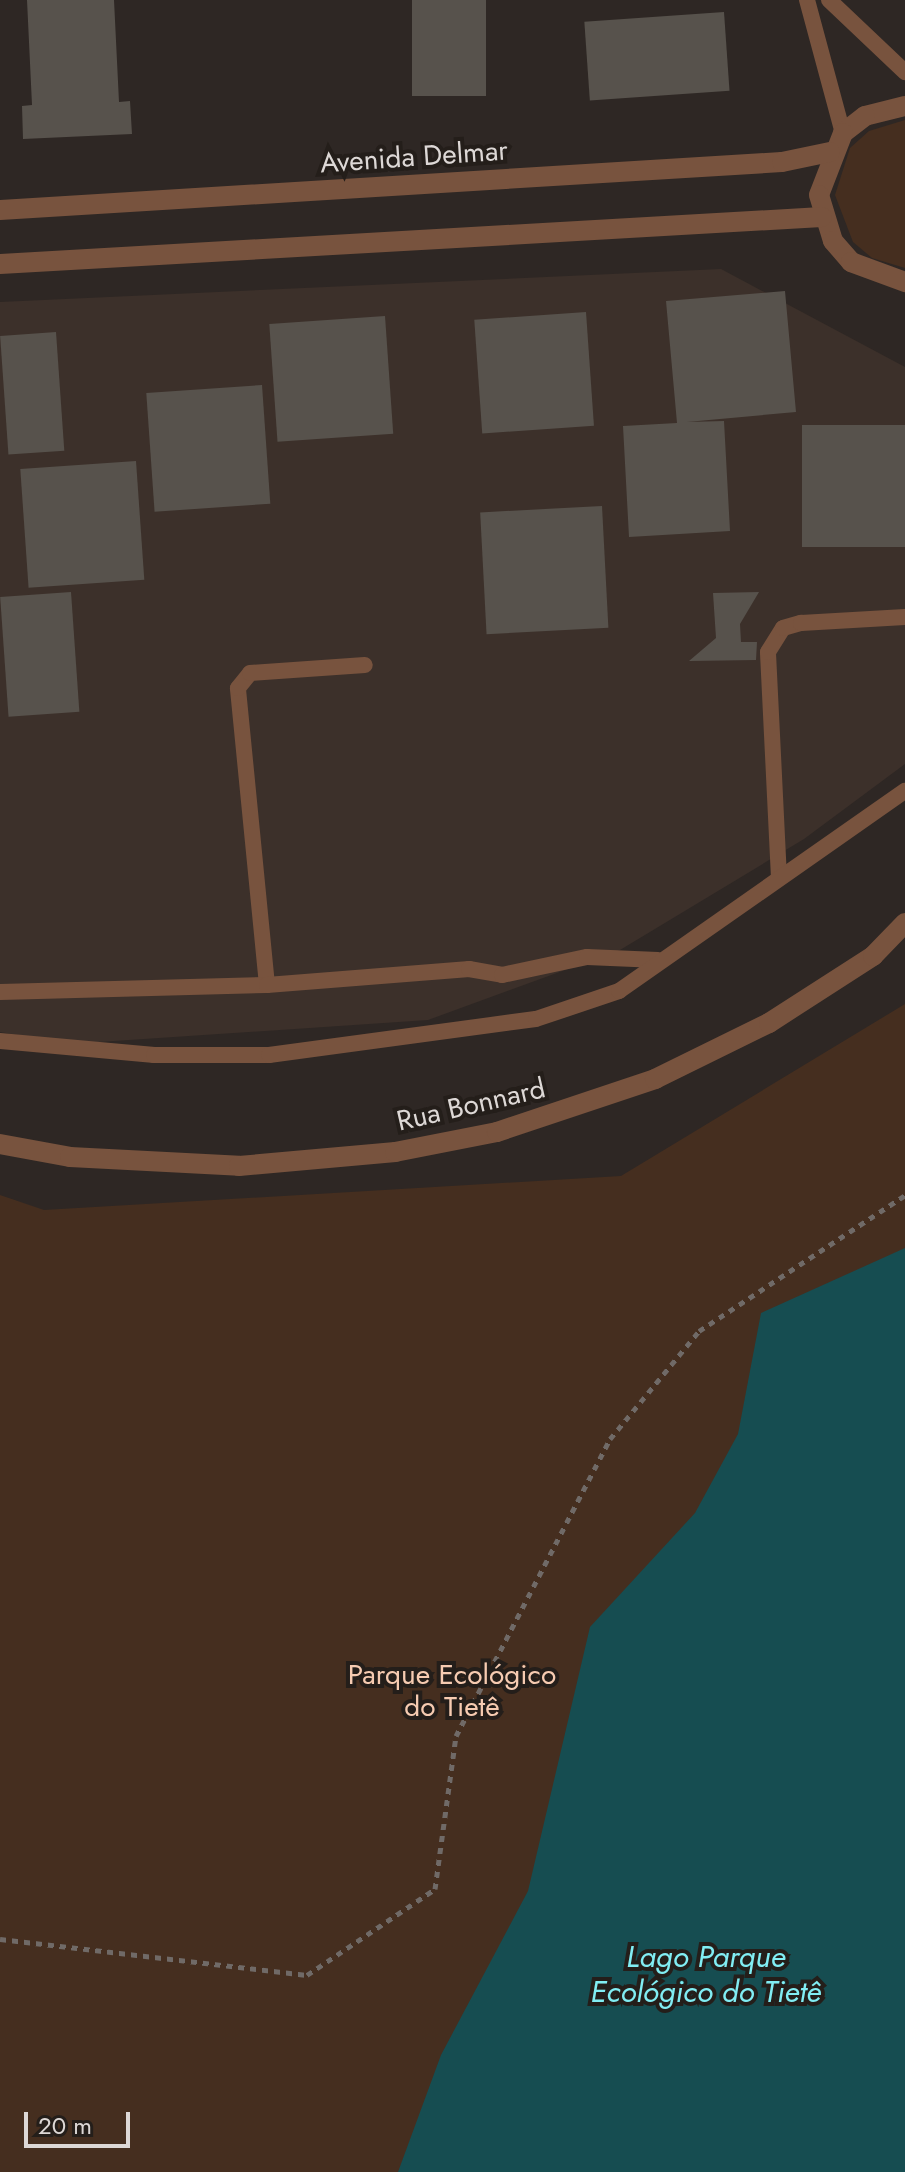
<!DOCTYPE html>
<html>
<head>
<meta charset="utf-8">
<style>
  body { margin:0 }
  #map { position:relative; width:905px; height:2172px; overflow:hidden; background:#2e2724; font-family:Jost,sans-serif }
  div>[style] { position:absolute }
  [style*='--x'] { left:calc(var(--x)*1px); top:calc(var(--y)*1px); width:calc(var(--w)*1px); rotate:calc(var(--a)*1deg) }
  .built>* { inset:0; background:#3c302a }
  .green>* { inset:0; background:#452e1f }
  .water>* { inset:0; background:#164d51 }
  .building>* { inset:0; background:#57524c; transform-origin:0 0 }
  .path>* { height:5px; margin-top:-2.5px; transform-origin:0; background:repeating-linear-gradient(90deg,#706a67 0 6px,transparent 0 12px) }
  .service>* { height:16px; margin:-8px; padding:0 8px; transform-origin:8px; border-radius:8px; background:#78533e }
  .minor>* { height:20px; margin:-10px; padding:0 10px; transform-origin:10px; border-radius:10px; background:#78533e }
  span { translate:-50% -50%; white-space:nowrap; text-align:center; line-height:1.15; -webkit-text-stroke:8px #241e1a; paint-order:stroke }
  .street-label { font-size:28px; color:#ddd8d6 }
  .park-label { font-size:28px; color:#f6cbb1 }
  .water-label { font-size:30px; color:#81edf3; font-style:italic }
  .scale { position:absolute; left:24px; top:2112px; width:106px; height:36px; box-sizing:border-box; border:4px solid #ddd8d6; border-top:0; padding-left:10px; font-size:24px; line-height:28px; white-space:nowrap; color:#ddd8d6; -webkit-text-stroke:6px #241e1a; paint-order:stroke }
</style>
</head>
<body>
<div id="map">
  <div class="built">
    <div style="clip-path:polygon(721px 269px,905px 367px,905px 764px,804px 839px,620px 950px,428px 1020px,69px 1044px,0 1032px,0 302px)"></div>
  </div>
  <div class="green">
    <div style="clip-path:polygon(905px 120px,905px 268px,872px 258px,853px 242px,835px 195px,850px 148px,869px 131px)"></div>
    <div style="clip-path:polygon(905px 1004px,905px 2172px,0 2172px,0 1195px,44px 1210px,621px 1176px)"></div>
  </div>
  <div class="water">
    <div style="clip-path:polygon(905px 1248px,905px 2172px,398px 2172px,441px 2055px,528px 1891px,590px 1627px,695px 1513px,738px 1434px,761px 1313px)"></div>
  </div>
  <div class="building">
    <div style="clip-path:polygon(27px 0,114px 0,119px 102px,130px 101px,132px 134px,23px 139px,22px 106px,32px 105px)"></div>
    <div style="left:412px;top:0;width:74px;height:96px"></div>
    <div style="left:724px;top:12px;width:79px;height:140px;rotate:86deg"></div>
    <div style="clip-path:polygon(785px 291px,796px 412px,687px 422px,724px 421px,730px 531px,629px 537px,623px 426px,677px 423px,666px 301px)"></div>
    <div style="left:586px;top:312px;width:114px;height:112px;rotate:86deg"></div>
    <div style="left:385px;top:316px;width:118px;height:116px;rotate:86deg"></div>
    <div style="left:56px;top:332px;width:119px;height:56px;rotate:86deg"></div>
    <div style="left:262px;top:385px;width:119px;height:116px;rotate:86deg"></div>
    <div style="left:905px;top:425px;width:122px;height:103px;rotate:90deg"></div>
    <div style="left:136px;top:461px;width:119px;height:116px;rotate:86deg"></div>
    <div style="left:602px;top:506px;width:122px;height:122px;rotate:87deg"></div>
    <div style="left:71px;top:592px;width:120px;height:71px;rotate:86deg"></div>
    <div style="clip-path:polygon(759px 592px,740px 624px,741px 642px,757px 642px,756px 660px,689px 661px,716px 638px,713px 593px)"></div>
  </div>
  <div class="path">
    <div style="--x:0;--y:1939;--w:309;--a:6.7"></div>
    <div style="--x:307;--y:1975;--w:154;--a:-33.9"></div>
    <div style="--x:435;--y:1889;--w:154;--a:-82.2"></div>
    <div style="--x:456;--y:1736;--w:335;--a:-62.6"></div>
    <div style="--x:610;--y:1439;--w:140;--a:-50.5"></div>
    <div style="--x:699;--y:1331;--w:247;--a:-33.4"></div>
  </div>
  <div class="service">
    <div style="--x:807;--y:0;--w:138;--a:74.9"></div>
    <div style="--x:829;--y:0;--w:105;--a:43.5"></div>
    <div style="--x:779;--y:878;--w:226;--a:-92.8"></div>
    <div style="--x:768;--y:652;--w:28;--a:-58"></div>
    <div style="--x:783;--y:628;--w:19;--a:-16"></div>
    <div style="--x:801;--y:623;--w:104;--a:-3.3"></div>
    <div style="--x:267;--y:985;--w:298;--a:-95.6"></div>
    <div style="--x:238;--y:688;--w:19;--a:-51"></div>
    <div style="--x:250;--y:673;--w:115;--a:-4"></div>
    <div style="--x:0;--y:992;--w:267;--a:-1.5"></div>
    <div style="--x:267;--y:985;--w:203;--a:-4.5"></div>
    <div style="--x:469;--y:969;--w:34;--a:10"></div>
    <div style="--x:502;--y:975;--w:87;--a:-12"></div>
    <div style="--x:587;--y:957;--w:71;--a:2.4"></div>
    <div style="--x:0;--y:1041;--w:155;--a:5.2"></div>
    <div style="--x:154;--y:1055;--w:115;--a:0"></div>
    <div style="--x:269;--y:1055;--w:269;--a:-7.7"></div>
    <div style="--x:536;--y:1019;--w:88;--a:-18.6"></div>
    <div style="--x:619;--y:991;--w:349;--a:-35"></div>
  </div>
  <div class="minor">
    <div style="--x:905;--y:106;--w:41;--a:166"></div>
    <div style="--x:865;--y:116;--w:28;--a:142"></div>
    <div style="--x:843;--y:133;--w:66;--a:111.2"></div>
    <div style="--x:819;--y:195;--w:48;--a:73.1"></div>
    <div style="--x:833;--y:241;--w:28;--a:49"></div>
    <div style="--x:851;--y:262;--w:58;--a:20.3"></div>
    <div style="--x:0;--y:210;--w:783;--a:-3.51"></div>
    <div style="--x:782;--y:162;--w:49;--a:-11.8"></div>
    <div style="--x:0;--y:264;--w:823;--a:-3.27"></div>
    <div style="--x:0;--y:1144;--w:71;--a:10.5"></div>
    <div style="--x:70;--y:1157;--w:169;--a:3"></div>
    <div style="--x:239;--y:1166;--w:157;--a:-5.1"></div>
    <div style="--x:395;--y:1152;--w:104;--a:-11.1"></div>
    <div style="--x:497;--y:1132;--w:167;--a:-18.5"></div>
    <div style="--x:655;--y:1079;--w:127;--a:-26.2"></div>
    <div style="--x:769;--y:1023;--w:124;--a:-32.8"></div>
    <div style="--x:873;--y:956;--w:46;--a:-45.9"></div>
  </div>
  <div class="street-label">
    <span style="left:414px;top:157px;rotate:-4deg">Avenida Delmar</span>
    <span style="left:471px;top:1105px;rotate:-13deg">Rua Bonnard</span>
  </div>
  <div class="park-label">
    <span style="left:452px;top:1691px">Parque Ecológico<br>do Tietê</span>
  </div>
  <div class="water-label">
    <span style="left:706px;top:1974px">Lago Parque<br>Ecológico do Tietê</span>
  </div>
  <div class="scale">20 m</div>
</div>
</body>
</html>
